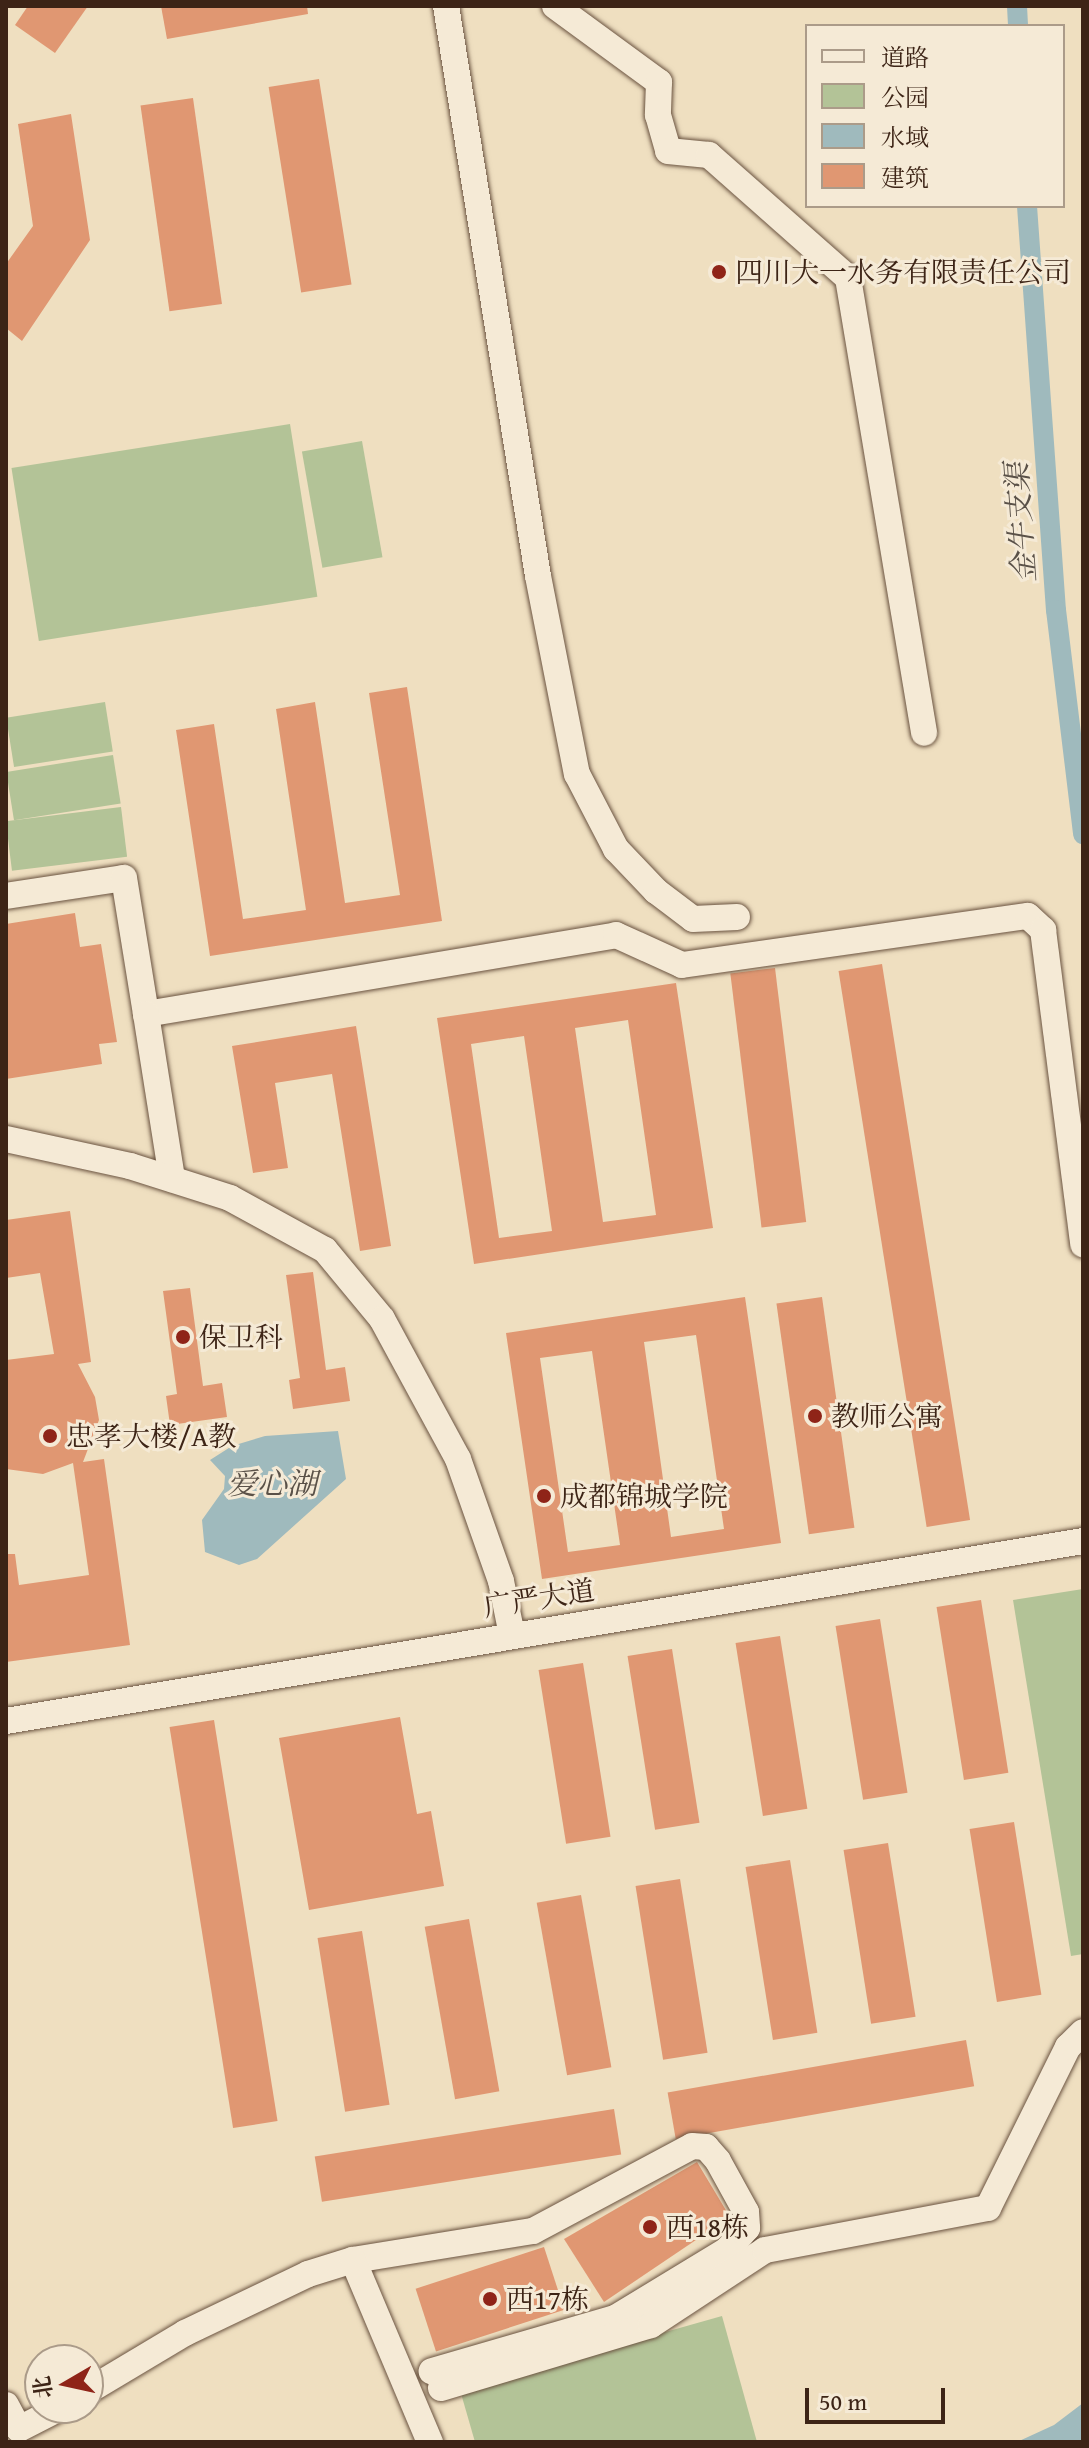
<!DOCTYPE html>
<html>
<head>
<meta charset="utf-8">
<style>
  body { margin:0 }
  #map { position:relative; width:1089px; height:2448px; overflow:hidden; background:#efdfc0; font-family:"Gentium Book Plus","Noto Serif SC",serif }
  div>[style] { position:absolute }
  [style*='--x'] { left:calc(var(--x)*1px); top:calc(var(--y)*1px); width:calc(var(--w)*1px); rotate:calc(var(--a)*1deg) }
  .green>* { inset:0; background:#b3c397; transform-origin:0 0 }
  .water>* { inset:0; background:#9fbabd }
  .canal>* { height:20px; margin:-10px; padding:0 10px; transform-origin:10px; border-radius:10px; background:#9fbabd }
  .building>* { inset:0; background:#e09772; transform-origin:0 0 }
  .roads { filter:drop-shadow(0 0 2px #6a5340) drop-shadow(0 0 2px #6a5340) }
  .minor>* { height:26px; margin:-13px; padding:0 13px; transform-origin:13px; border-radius:13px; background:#f5ead6 }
  .dots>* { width:22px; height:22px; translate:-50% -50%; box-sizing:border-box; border:4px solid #f5ead6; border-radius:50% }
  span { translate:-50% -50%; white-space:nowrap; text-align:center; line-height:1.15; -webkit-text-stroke:6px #f5ead6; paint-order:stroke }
  .poi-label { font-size:28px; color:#3d2416 }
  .left { translate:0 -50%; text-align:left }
  .street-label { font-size:28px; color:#3d2416 }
  .water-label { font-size:30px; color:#5a5148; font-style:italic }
  .frame { position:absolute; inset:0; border:8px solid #3d2416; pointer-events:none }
  .legend { position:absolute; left:805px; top:24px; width:260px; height:184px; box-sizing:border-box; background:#f5ead6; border:2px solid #ab9b89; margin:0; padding:10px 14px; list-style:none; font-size:24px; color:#3d2416 }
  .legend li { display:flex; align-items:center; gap:16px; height:40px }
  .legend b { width:40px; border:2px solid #ab9b89 }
  .north { position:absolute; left:24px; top:2344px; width:80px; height:80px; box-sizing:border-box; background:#f5ead6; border:2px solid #ab9b89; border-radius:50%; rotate:261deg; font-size:22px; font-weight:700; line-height:32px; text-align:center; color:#3d2416 }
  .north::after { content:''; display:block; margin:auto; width:28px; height:36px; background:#8f2418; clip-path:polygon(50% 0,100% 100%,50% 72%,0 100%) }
  .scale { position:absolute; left:805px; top:2388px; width:140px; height:36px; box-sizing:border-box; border:4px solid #3d2416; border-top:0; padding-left:10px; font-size:24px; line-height:28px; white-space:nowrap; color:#3d2416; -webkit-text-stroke:6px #f5ead6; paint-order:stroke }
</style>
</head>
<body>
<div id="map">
  <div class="green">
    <div style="left:290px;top:424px;width:175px;height:282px;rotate:81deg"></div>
    <div style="left:362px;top:441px;width:118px;height:61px;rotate:80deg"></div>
    <div style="left:105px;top:702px;width:50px;height:100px;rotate:81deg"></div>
    <div style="left:113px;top:755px;width:49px;height:108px;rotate:81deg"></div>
    <div style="left:121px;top:807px;width:50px;height:116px;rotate:83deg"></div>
    <div style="clip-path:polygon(1083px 1589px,1083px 1954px,1071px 1956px,1013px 1600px)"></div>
    <div style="clip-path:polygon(722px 2316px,757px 2442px,475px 2442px,460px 2390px)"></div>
  </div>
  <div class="water">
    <div style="clip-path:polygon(338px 1431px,346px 1479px,257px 1559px,239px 1565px,205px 1552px,202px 1520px,224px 1489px,225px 1476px,210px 1460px,232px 1446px,265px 1436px)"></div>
    <div style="clip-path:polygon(1083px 2403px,1083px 2442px,1017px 2442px,1054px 2425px)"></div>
  </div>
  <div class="canal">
    <div style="--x:1017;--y:6;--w:20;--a:87"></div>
    <div style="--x:1027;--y:206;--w:405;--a:85.9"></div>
    <div style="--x:1056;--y:610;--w:226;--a:83.1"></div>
  </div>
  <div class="building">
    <div style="clip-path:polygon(28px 6px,88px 6px,55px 53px,15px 25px)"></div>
    <div style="clip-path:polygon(161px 6px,307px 6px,308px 14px,167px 39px)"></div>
    <div style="left:319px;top:79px;width:208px;height:51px;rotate:81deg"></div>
    <div style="left:193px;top:98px;width:208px;height:53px;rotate:82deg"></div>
    <div style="clip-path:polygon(71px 114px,90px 240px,22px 341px,6px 328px,6px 264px,33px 226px,18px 124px)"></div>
    <div style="clip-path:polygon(407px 687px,442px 921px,210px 956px,176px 730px,214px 724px,243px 919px,306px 910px,276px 709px,315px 702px,345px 903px,400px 895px,369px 693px)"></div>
    <div style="clip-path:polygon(75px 913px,80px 947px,101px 944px,117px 1042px,99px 1044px,102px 1064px,6px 1079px,6px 924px)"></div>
    <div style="left:882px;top:964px;width:563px;height:44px;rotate:81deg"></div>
    <div style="left:775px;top:968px;width:256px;height:45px;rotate:83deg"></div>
    <div style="clip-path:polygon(evenodd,676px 983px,713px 1228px,474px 1264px,437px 1018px,676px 983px,628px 1020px,656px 1215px,603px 1222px,575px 1028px,628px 1020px,676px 983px,524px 1036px,552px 1231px,499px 1238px,471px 1044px,524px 1036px)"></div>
    <div style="clip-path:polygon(356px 1026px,391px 1246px,360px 1251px,332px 1074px,275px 1083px,288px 1168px,253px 1173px,232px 1046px)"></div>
    <div style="clip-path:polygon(70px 1211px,91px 1362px,78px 1364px,95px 1397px,99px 1420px,83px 1462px,104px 1459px,130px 1645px,6px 1662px,6px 1554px,15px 1554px,19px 1585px,89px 1575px,73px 1463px,43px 1474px,6px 1469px,6px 1360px,54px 1354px,40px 1273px,6px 1278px,6px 1220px)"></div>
    <div style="clip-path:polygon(313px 1272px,326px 1370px,345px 1367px,350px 1401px,293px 1409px,289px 1380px,300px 1378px,286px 1275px)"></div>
    <div style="clip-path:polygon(190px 1288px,203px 1386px,222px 1383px,227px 1417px,170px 1425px,166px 1396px,177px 1394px,163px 1291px)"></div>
    <div style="clip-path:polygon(evenodd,745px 1297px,781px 1543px,542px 1579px,506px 1333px,745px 1297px,696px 1335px,724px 1529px,671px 1537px,644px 1342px,696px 1335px,745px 1297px,592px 1351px,620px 1545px,568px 1552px,540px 1358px,592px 1351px)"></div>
    <div style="left:822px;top:1297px;width:233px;height:46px;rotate:82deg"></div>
    <div style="left:981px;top:1600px;width:175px;height:45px;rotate:81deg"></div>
    <div style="left:880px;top:1619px;width:176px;height:45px;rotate:81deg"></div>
    <div style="left:780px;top:1636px;width:175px;height:45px;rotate:81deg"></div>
    <div style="left:672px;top:1649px;width:176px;height:45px;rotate:81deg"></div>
    <div style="left:583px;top:1663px;width:176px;height:45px;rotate:81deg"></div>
    <div style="clip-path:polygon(400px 1717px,417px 1814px,431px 1811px,444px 1886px,309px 1910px,279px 1738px)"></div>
    <div style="left:214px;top:1720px;width:406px;height:45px;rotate:81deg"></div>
    <div style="left:1014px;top:1822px;width:175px;height:45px;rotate:81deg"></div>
    <div style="left:888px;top:1843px;width:176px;height:45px;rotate:81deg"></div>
    <div style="left:790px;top:1860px;width:175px;height:45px;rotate:81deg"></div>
    <div style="left:680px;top:1879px;width:176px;height:45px;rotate:81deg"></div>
    <div style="left:581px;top:1895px;width:175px;height:45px;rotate:80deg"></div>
    <div style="left:469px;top:1919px;width:175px;height:45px;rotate:80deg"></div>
    <div style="left:362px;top:1931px;width:176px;height:45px;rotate:81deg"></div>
    <div style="left:966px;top:2040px;width:47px;height:303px;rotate:80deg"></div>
    <div style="left:614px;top:2109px;width:46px;height:303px;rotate:81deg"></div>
    <div style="clip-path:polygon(697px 2162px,730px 2217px,604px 2302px,564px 2239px)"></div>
    <div style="left:544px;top:2247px;width:66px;height:135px;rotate:72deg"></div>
  </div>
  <div class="roads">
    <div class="minor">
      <div style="--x:446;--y:6;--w:577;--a:80.83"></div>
      <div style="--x:538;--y:576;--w:202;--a:78.9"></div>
      <div style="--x:577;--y:774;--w:85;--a:62.5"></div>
      <div style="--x:616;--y:849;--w:58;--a:46.4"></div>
      <div style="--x:656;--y:891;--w:46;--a:37.1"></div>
      <div style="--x:693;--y:919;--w:44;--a:-2.6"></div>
      <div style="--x:555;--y:6;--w:129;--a:36.2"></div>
      <div style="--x:659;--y:82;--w:33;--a:92"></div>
      <div style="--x:658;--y:115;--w:37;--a:74"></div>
      <div style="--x:668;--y:151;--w:41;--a:5.6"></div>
      <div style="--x:709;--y:155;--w:186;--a:41.5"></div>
      <div style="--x:848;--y:278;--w:461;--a:80.5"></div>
      <div style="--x:6;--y:896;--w:119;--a:-8.7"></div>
      <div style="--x:124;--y:878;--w:138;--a:80.8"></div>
      <div style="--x:146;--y:1014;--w:477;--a:-9.5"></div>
      <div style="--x:616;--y:935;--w:72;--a:24.4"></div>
      <div style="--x:682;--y:965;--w:349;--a:-8.1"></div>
      <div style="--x:1028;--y:916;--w:21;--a:43"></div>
      <div style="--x:1043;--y:930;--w:317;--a:82.7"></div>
      <div style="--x:146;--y:1014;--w:167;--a:81"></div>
      <div style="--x:6;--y:1139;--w:127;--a:12.3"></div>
      <div style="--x:130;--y:1166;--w:105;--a:17.7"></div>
      <div style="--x:230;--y:1198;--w:108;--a:28.7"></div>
      <div style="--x:325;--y:1250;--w:89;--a:50.4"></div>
      <div style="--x:382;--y:1319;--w:159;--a:61.5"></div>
      <div style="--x:458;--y:1459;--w:129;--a:70.6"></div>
      <div style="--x:501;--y:1581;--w:55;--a:78.5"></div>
      <div style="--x:6;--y:1721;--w:1092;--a:-9.49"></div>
      <div style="--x:353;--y:2260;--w:182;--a:-9.2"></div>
      <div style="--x:533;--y:2231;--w:180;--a:-28.1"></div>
      <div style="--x:692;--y:2146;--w:14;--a:4"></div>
      <div style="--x:706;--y:2147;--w:18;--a:49"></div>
      <div style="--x:718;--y:2161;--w:58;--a:61.2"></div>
      <div style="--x:746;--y:2212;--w:16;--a:86"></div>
      <div style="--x:747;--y:2228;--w:30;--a:132"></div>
      <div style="--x:727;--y:2250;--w:131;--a:148.7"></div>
      <div style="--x:615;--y:2318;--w:191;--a:163.8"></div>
      <div style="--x:441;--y:2388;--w:219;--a:-16.7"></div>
      <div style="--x:651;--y:2325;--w:136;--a:-33.3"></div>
      <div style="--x:765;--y:2250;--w:227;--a:-10.7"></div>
      <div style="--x:988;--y:2208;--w:180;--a:-63.6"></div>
      <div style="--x:1068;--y:2047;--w:21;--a:-45"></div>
      <div style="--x:88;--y:2391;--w:113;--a:-30.9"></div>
      <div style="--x:185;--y:2333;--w:136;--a:-25.6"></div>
      <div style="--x:308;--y:2274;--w:47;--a:-17.3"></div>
      <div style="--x:353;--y:2260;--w:198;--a:67.1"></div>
      <div style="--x:6;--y:2405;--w:27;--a:62"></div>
      <div style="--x:19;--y:2429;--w:46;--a:-27.1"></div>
    </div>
  </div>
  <div class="dots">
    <div style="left:719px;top:272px;background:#8f2418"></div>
    <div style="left:183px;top:1337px;background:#8f2418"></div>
    <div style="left:815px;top:1416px;background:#8f2418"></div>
    <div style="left:50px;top:1436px;background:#8f2418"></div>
    <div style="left:544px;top:1496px;background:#8f2418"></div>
    <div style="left:650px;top:2227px;background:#8f2418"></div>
    <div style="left:490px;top:2299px;background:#8f2418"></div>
  </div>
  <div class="poi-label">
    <span class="left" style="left:735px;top:272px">四川大一水务有限责任公司</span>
    <span class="left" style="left:199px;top:1337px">保卫科</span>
    <span class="left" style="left:831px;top:1416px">教师公寓</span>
    <span class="left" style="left:66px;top:1436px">忠孝大楼/A教</span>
    <span class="left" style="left:560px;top:1496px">成都锦城学院</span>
    <span class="left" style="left:666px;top:2227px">西18栋</span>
    <span class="left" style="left:506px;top:2299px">西17栋</span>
  </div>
  <div class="street-label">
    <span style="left:539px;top:1598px;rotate:-9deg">广严大道</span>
  </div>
  <div class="water-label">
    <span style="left:1020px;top:523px;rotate:-94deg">金牛支渠</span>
    <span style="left:272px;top:1483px">爱心湖</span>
  </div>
  <div class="frame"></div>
  <ul class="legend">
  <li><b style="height:10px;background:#f5ead6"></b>道路</li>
  <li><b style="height:22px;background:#b3c397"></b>公园</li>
  <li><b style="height:22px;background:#9fbabd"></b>水域</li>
  <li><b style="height:22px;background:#e09772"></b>建筑</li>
  </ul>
  <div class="north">北</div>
  <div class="scale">50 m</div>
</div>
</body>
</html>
